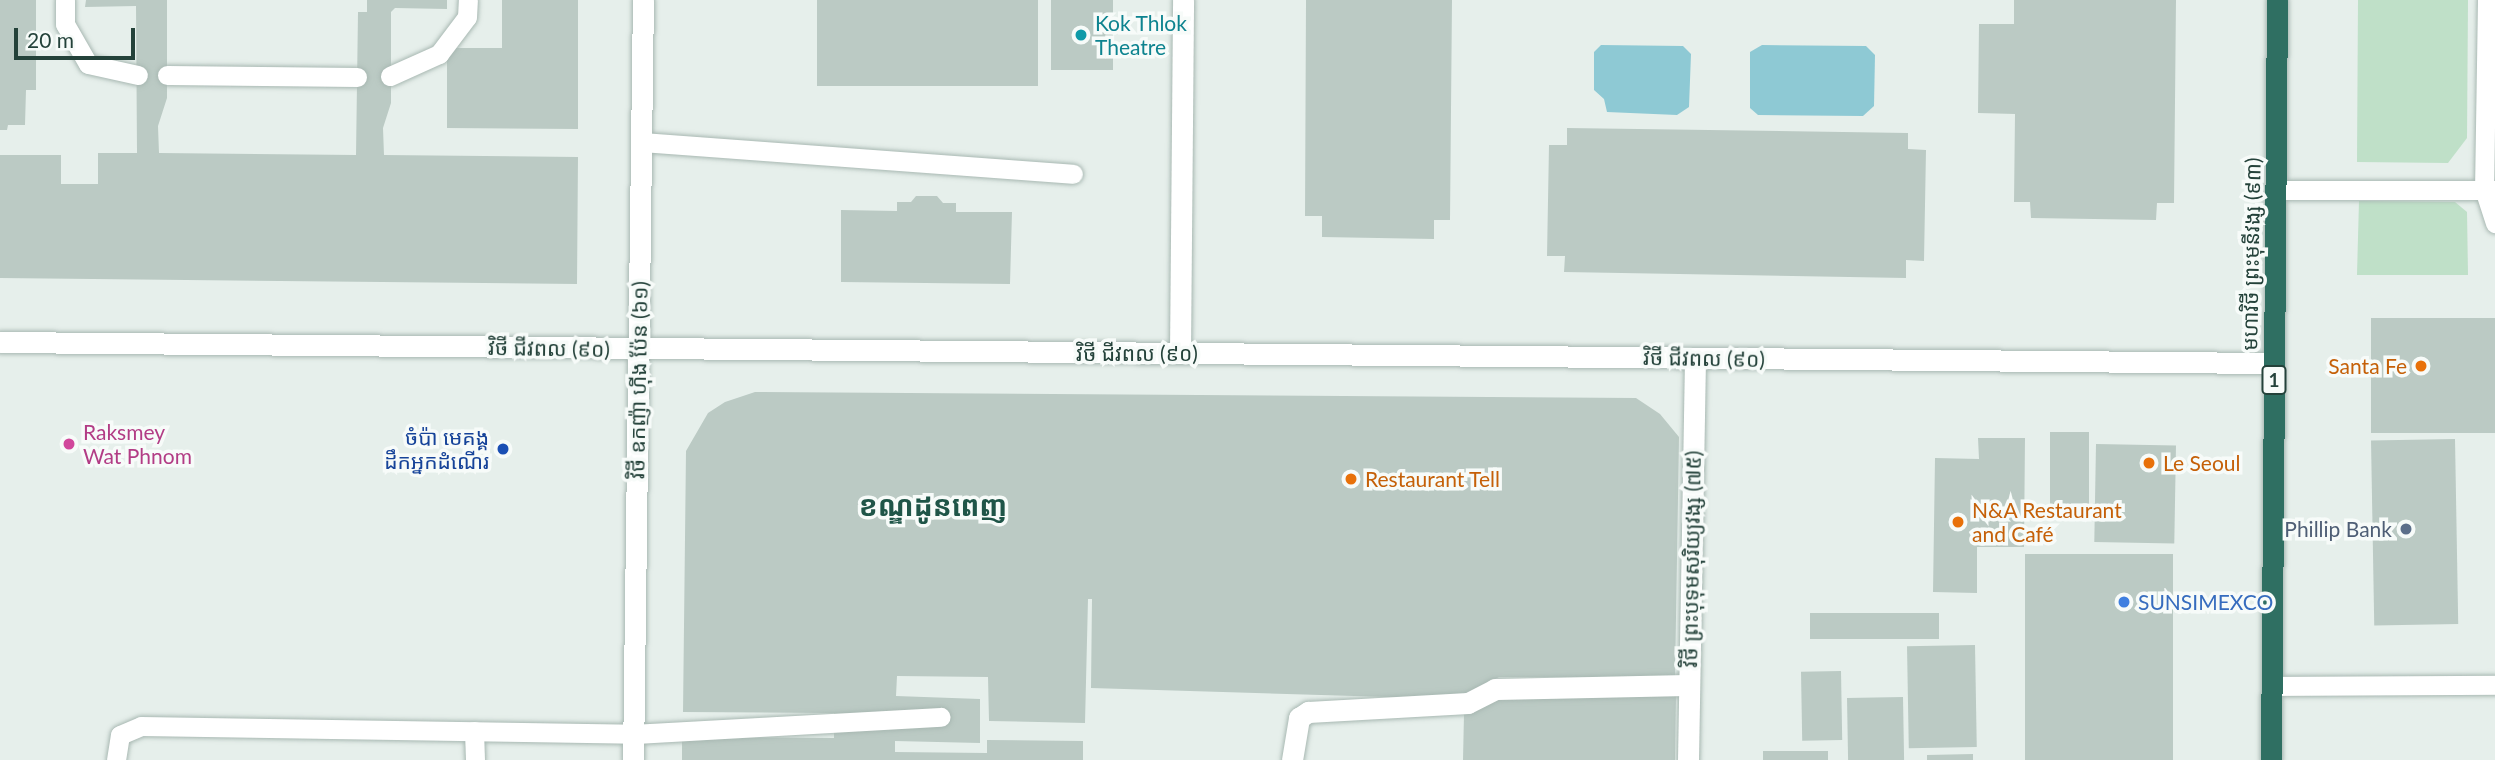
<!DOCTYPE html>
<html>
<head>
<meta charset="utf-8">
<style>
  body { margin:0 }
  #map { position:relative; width:2495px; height:760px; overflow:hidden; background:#e6efeb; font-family:Lato,"Noto Sans Khmer",sans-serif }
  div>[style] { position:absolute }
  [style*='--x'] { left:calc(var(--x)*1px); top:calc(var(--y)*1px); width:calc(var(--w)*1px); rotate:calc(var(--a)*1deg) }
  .green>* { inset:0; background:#bfe0c8 }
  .water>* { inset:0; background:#8ec9d4 }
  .building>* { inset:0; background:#bbcac4; transform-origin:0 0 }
  .roads { filter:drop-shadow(0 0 2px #a8b8b2) drop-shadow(0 0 2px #a8b8b2) }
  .lane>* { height:19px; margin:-9.5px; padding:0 9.5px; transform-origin:9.5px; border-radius:9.5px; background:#fff }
  .street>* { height:21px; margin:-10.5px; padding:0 10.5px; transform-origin:10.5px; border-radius:10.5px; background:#fff }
  .secondary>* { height:21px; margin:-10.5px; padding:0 10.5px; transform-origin:10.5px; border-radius:10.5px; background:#fff }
  .highway>* { height:21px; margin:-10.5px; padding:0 10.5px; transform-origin:10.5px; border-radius:10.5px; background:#2f6f62 }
  .dots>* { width:19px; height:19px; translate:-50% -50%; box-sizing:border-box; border:4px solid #f7fbf9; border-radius:50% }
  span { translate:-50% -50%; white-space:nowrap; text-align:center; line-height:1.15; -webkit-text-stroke:7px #f7fbf9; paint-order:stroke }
  .shield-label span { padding:2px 5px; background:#f7fbf9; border:2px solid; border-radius:5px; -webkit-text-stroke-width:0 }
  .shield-label { font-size:19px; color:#24423a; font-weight:700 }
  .culture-label { font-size:21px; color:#0d838f }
  .left { translate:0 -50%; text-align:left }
  .street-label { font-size:21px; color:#24423a }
  .food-label { font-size:21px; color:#c56008 }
  .right { translate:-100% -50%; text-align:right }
  .hotel-label { font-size:21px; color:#b23c85 }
  .transit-label { font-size:21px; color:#164399 }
  .service-label { font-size:21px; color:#4e5e75 }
  .shop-label { font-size:21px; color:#366cbe }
  .district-label { font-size:28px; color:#1f5548; font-weight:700 }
  .scale { position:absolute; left:14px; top:28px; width:121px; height:32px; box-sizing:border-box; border:4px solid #24423a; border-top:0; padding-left:9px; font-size:21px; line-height:24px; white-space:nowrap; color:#24423a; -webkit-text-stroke:5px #f7fbf9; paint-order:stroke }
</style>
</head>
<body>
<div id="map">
  <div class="green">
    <div style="clip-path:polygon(2358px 0,2468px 0,2467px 138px,2448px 163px,2357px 162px)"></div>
    <div style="clip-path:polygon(2359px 201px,2455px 202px,2467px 212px,2468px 275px,2357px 275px)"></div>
  </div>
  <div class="water">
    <div style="clip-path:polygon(1601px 45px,1683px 46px,1691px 54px,1689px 107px,1677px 115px,1607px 112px,1604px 99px,1594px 90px,1594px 52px)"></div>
    <div style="clip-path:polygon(1762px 45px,1866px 46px,1875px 55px,1874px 106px,1863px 116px,1758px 115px,1750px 108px,1750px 52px)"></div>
  </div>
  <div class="building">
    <div style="clip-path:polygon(0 0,36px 0,36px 90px,26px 90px,25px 125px,8px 125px,7px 130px,0 130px)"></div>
    <div style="clip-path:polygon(86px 0,167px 0,167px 98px,158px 126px,159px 153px,356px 155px,358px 12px,367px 12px,367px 0,447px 0,447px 9px,395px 8px,391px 12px,391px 103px,383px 128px,384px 155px,578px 157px,577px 284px,0 278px,0 155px,61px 155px,61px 184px,98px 184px,98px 153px,137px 153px,136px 6px,85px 7px)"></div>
    <div style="clip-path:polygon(502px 0,578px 0,578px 129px,447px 128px,447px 48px,502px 48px)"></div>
    <div style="left:817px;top:0;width:221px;height:86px"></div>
    <div style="left:1051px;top:0;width:62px;height:70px"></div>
    <div style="clip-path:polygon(1306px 0,1452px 0,1450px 220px,1434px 220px,1434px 239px,1322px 237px,1322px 216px,1305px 216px)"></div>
    <div style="clip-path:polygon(2014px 0,2176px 0,2174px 203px,2157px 203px,2156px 220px,2031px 218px,2030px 202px,2014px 202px,2015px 114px,1978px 113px,1979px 24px,2014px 24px)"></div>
    <div style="clip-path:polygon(1567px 128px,1908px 133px,1908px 149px,1926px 150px,1924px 261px,1906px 260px,1906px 278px,1564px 272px,1565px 256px,1547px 256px,1549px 145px,1567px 145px)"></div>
    <div style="clip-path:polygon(916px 196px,937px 196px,943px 203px,956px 203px,956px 212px,1012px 212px,1010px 284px,841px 282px,841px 210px,897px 211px,897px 202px,911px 202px)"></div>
    <div style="left:2495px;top:318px;width:115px;height:124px;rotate:90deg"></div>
    <div style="clip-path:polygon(755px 392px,1636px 398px,1660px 414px,1679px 437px,1675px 677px,1499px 677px,1456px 699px,1091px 688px,1092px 599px,1088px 599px,1085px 723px,989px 721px,988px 677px,897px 676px,896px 696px,980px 699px,980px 743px,895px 741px,895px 752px,987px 753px,987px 740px,1083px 741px,1083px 760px,682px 760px,682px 737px,834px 738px,834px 713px,683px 712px,686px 451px,708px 413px,725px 402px)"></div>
    <div style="left:2050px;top:432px;width:39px;height:77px"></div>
    <div style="clip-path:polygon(1978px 438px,2025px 438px,2024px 547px,1977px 547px,1977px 593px,1933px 592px,1935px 458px,1979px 459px)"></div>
    <div style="left:2455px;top:439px;width:185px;height:84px;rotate:89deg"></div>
    <div style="left:2096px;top:444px;width:80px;height:98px;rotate:1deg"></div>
    <div style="left:2025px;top:554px;width:148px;height:206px"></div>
    <div style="left:1810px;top:613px;width:129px;height:26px"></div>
    <div style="left:1975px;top:645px;width:102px;height:68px;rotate:89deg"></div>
    <div style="left:1841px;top:671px;width:69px;height:40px;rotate:89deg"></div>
    <div style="clip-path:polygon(1499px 694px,1676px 694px,1675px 760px,1463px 760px,1464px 714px)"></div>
    <div style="left:1903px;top:697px;width:63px;height:56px;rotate:89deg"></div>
    <div style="left:1763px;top:751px;width:65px;height:9px"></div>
    <div style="clip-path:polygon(1973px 754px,1973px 760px,1927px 760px,1927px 755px)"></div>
  </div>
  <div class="roads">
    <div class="lane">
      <div style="--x:65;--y:0;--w:24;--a:90"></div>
      <div style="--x:65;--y:24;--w:46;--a:60.1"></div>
      <div style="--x:88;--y:64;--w:51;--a:12.4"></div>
      <div style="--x:2487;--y:0;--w:189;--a:90.9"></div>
      <div style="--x:2484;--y:189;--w:36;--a:72"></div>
      <div style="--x:167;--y:75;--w:190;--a:0.6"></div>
      <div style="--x:390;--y:76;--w:54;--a:-24.2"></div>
      <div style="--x:439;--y:54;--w:46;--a:-52.9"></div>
      <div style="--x:467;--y:17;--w:17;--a:-87"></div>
      <div style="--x:641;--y:142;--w:433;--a:4.2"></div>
      <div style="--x:2276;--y:190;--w:218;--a:0"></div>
      <div style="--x:2272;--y:686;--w:223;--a:-0.3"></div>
      <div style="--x:474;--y:731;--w:29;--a:88"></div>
      <div style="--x:116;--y:760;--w:25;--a:-81"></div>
      <div style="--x:120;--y:735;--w:23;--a:-23"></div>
      <div style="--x:141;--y:726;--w:493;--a:0.9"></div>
      <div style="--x:634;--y:734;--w:307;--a:-3.2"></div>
    </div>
    <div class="street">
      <div style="--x:0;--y:342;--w:2274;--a:0.53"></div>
      <div style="--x:1180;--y:353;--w:353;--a:-89.5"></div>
      <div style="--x:1292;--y:760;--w:43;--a:-80.5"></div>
      <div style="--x:1299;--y:718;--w:11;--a:-34"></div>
      <div style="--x:1308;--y:712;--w:160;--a:-3.2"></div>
      <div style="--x:1468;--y:703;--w:30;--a:-27"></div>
      <div style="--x:1495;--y:689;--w:193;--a:-1.2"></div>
      <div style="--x:1688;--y:760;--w:402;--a:-89"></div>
    </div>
    <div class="secondary">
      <div style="--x:633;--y:760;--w:760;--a:-89.25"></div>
    </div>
    <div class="highway">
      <div style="--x:2271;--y:760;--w:760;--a:-89.55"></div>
    </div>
  </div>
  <div class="dots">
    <div style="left:1081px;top:35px;background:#0f9aa8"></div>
    <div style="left:2421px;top:366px;background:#e8710a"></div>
    <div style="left:69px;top:444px;background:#d1479c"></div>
    <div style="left:503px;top:449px;background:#1a4fb4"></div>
    <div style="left:2149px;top:463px;background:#e8710a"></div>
    <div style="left:1351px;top:479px;background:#e8710a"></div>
    <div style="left:1958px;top:522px;background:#e8710a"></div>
    <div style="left:2406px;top:529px;background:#5c6f8a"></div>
    <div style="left:2124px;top:602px;background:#3f7fe0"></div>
  </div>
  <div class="shield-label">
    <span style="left:2274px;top:380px">1</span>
  </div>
  <div class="culture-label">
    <span class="left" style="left:1095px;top:35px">Kok Thlok<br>Theatre</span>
  </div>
  <div class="street-label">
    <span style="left:2251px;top:254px;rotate:-89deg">មហាវិថី ព្រះមុនីវង្ស (៩៣)</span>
    <span style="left:549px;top:348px;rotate:1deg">វិថី ជីវពល (៩០)</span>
    <span style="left:1137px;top:353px">វិថី ជីវពល (៩០)</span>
    <span style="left:1704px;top:358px;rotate:1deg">វិថី ជីវពល (៩០)</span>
    <span style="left:638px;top:380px;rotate:-89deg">វិថី ឧកញ៉ា ហ៊ីង ប៉ែន (៦១)</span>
    <span style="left:1691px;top:559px;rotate:-89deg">វិថី ព្រះបុទុមសុរិយ្យវង្ស (៧៥)</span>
  </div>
  <div class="food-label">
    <span class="right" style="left:2407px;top:366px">Santa Fe</span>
    <span class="left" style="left:2163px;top:463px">Le Seoul</span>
    <span class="left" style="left:1365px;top:479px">Restaurant Tell</span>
    <span class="left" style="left:1972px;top:522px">N&amp;A Restaurant<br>and Café</span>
  </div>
  <div class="hotel-label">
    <span class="left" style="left:83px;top:444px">Raksmey<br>Wat Phnom</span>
  </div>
  <div class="transit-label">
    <span class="right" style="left:489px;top:449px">ចំប៉ា មេគង្គ<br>ដឹកអ្នកដំណើរ</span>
  </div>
  <div class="service-label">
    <span class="right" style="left:2392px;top:529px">Phillip Bank</span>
  </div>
  <div class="shop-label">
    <span class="left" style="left:2138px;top:602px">SUNSIMEXCO</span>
  </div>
  <div class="district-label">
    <span style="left:933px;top:505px">ខណ្ឌដូនពេញ</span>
  </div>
  <div class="scale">20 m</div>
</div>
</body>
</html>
